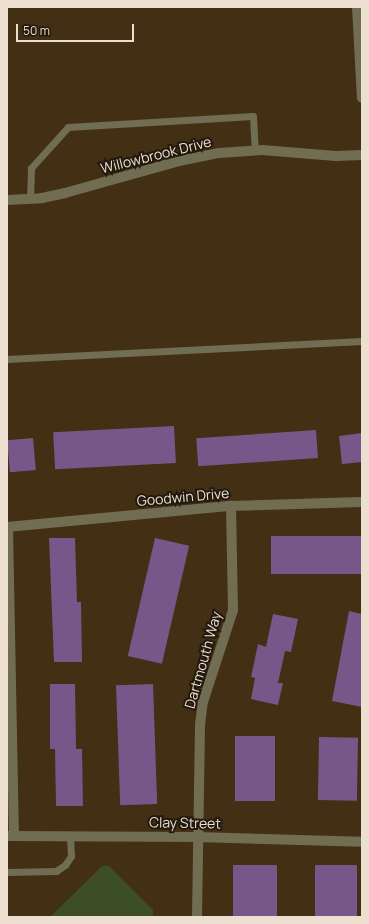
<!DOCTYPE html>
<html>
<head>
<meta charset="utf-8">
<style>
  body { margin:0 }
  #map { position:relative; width:369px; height:924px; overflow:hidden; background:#432f14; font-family:Manrope,sans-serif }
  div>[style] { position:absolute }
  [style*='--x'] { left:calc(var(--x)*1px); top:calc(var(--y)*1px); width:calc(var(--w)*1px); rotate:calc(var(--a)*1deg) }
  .green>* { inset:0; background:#3b4e25 }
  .building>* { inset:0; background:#77578a; transform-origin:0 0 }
  .service>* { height:7px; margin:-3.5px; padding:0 3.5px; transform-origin:3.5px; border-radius:3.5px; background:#706d53 }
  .minor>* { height:10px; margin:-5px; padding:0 5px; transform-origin:5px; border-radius:5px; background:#706d53 }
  span { translate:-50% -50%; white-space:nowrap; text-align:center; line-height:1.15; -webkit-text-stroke:4px #22190e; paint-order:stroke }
  .street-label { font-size:14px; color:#ecdfd0 }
  .frame { position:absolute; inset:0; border:8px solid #ecdfd0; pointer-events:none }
  .scale { position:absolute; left:16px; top:24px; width:118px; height:18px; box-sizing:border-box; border:2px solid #ecdfd0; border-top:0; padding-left:5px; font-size:12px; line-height:14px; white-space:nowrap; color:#ecdfd0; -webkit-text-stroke:3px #22190e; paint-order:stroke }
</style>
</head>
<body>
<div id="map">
  <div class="green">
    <div style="clip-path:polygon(102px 866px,109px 866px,153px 910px,153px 917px,50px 917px)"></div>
  </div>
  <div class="building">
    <div style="left:174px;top:426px;width:37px;height:121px;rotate:87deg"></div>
    <div style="left:316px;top:430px;width:28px;height:120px;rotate:86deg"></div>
    <div style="clip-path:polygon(362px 433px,362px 462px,342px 464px,339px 436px)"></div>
    <div style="left:33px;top:438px;width:32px;height:26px;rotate:85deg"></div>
    <div style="left:362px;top:536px;width:38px;height:91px;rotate:90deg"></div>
    <div style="clip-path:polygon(49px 538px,75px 538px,77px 602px,81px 602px,82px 662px,54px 662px)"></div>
    <div style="left:155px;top:538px;width:35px;height:121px;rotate:13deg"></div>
    <div style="clip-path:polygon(349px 611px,362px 614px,362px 707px,332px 701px)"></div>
    <div style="clip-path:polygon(273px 614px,298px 619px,291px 652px,285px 651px,278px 683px,283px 683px,278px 705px,251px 699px,255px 678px,251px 677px,258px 644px,266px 647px)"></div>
    <div style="clip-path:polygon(50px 684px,75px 684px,76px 749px,82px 749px,83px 806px,56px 806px,55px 749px,50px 749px)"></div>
    <div style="left:153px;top:684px;width:120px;height:37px;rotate:88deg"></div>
    <div style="left:235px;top:736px;width:40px;height:65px"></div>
    <div style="left:319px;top:737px;width:39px;height:63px;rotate:1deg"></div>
    <div style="left:233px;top:865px;width:44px;height:52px"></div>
    <div style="left:315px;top:865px;width:42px;height:52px"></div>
  </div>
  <div class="service">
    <div style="--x:30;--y:199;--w:31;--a:-88"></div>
    <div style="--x:31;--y:168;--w:55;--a:-47.9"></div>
    <div style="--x:68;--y:127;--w:185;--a:-3.4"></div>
    <div style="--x:253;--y:116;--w:35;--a:87"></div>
    <div style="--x:7;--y:359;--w:355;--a:-2.9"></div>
    <div style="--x:7;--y:872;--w:49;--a:-1.2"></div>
    <div style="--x:56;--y:871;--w:11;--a:-34"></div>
    <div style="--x:65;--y:865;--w:11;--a:-56"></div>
    <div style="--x:71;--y:856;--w:19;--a:-93"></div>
  </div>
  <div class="minor">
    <div style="--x:357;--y:7;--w:91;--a:86.9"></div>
    <div style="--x:7;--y:200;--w:35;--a:-3"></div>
    <div style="--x:42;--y:198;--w:24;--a:-12"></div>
    <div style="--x:65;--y:193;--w:118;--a:-15.7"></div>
    <div style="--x:179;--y:161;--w:41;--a:-11.3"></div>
    <div style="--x:219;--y:153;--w:43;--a:-4"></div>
    <div style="--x:262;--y:150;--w:74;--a:4.6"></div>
    <div style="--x:336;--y:156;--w:26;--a:-2"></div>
    <div style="--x:7;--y:527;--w:225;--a:-5.4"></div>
    <div style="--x:231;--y:506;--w:131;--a:-1.7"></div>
    <div style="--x:8;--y:527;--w:309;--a:88.9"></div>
    <div style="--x:7;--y:836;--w:191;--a:0.3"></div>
    <div style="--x:198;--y:837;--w:164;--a:1.7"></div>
    <div style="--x:197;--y:917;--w:192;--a:-89.1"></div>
    <div style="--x:200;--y:725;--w:23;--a:-83"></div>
    <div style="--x:203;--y:702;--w:97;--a:-71.9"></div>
    <div style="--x:233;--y:610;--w:104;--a:-91.1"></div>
  </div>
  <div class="street-label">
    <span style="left:156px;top:155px;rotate:-14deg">Willowbrook Drive</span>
    <span style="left:183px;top:497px;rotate:-5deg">Goodwin Drive</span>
    <span style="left:203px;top:660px;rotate:-74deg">Dartmouth Way</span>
    <span style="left:185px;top:823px;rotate:1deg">Clay Street</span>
  </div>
  <div class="frame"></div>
  <div class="scale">50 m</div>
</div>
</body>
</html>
